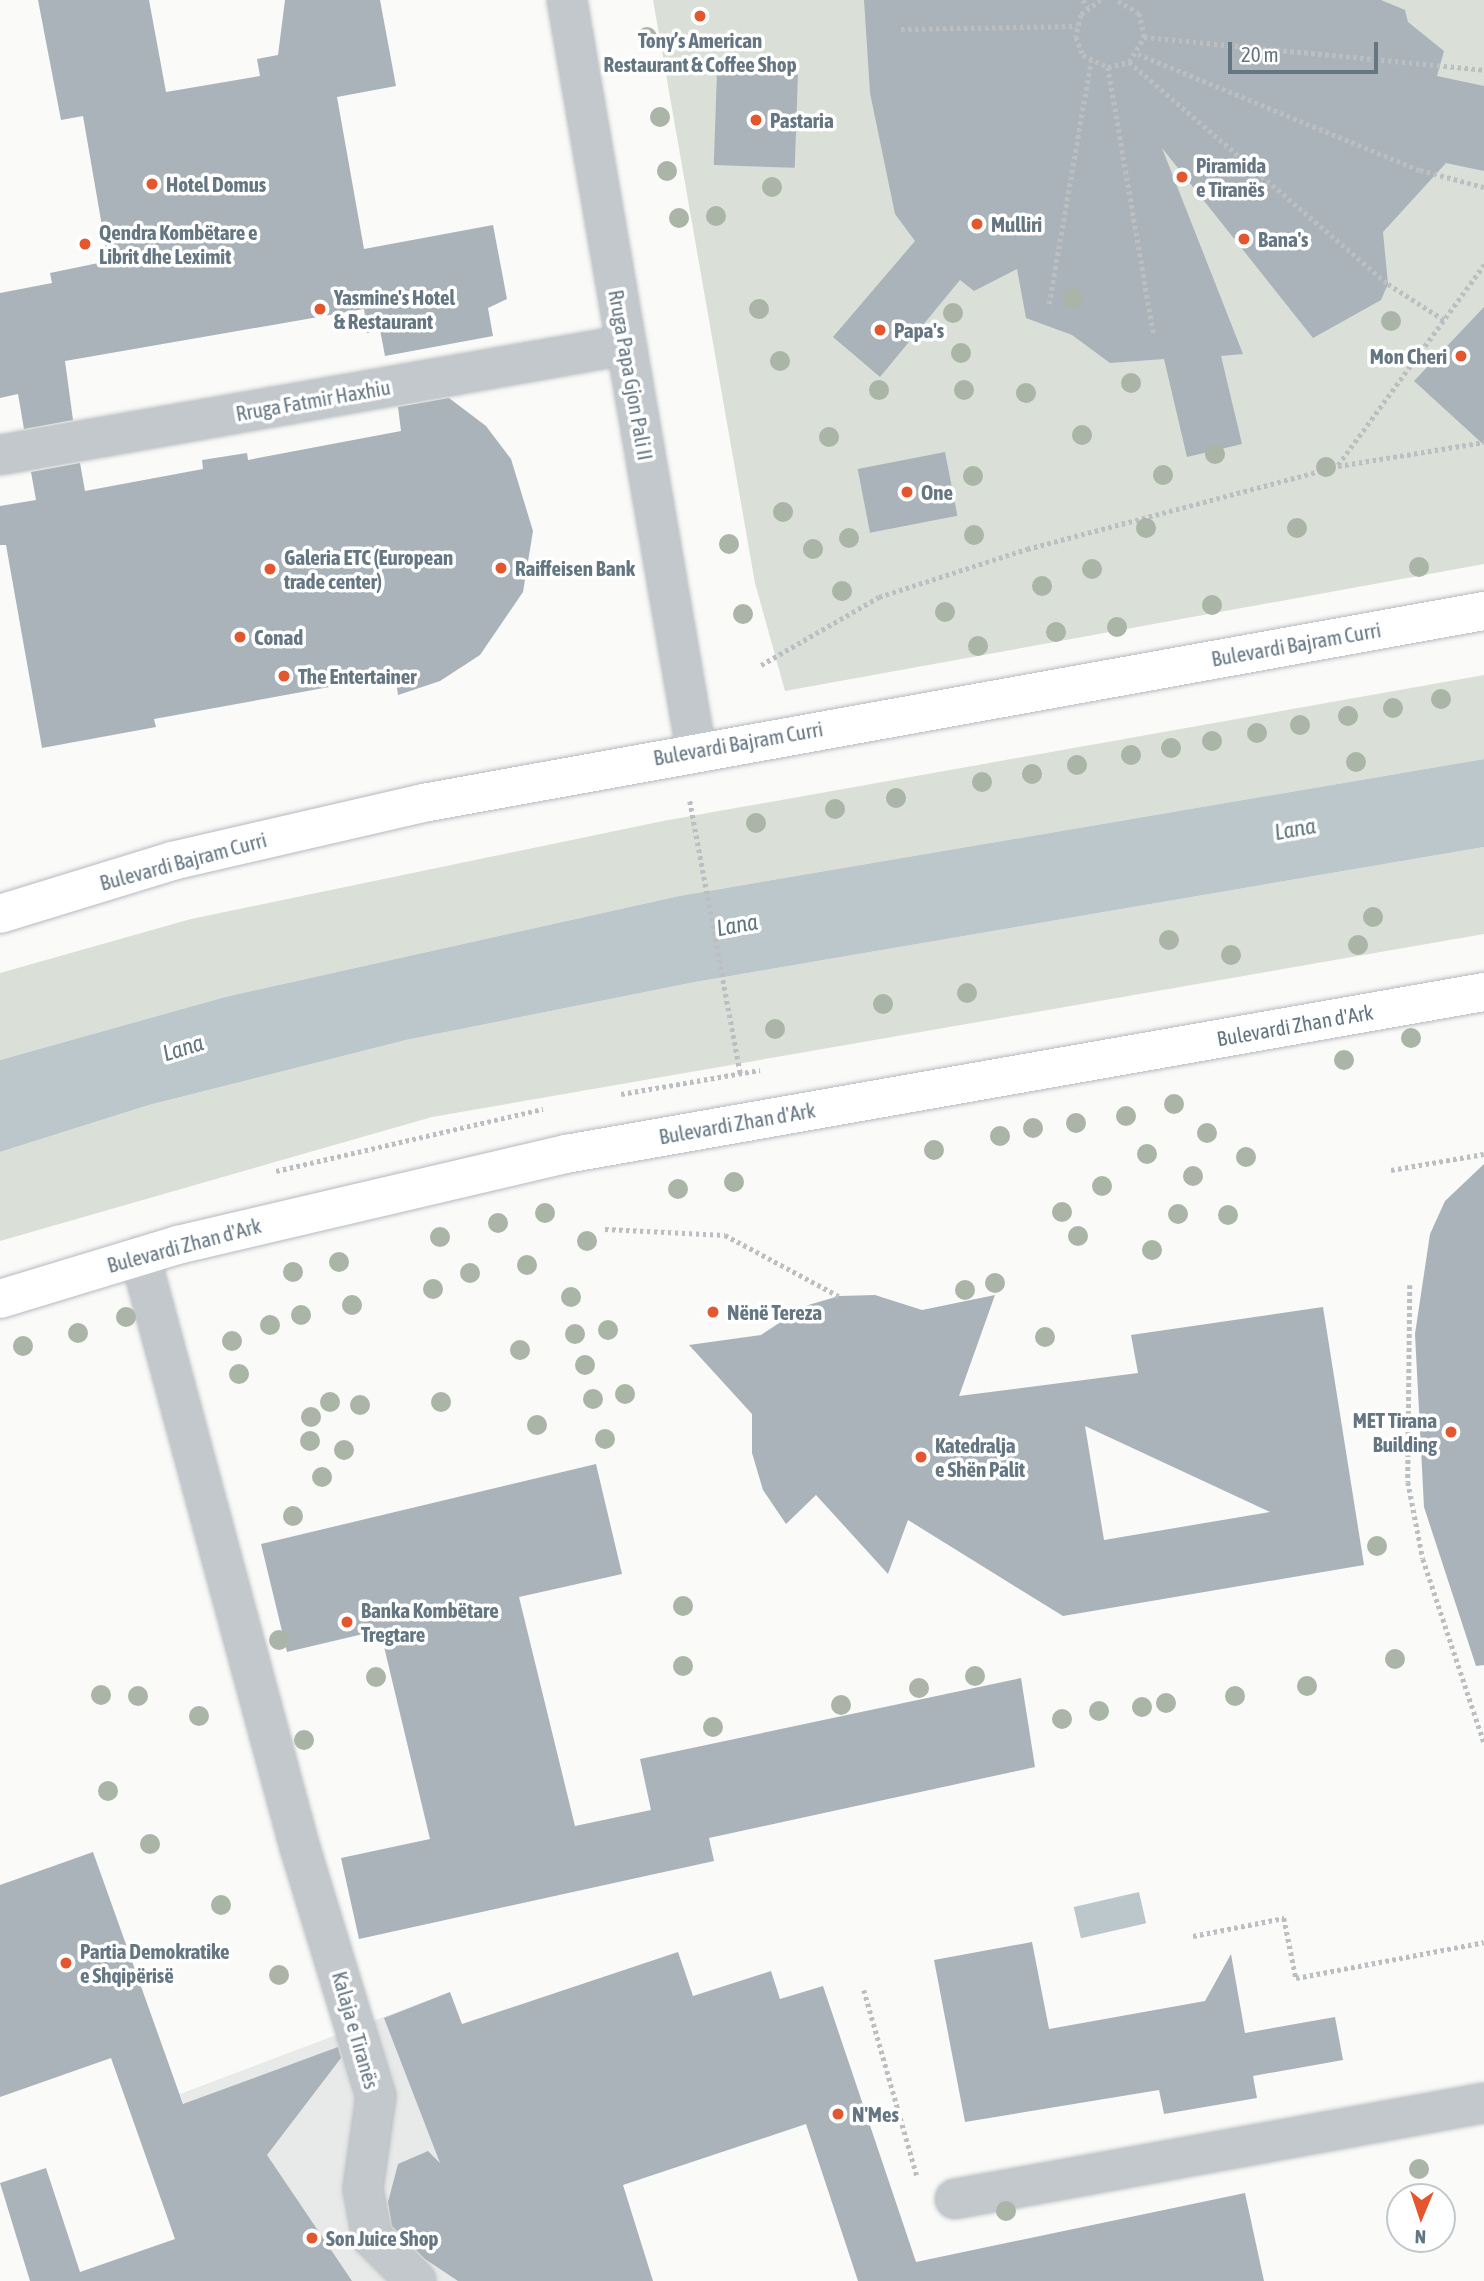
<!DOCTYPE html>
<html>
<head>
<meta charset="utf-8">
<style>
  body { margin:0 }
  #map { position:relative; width:1484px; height:2281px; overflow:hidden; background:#fafaf8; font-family:"Asap Condensed",sans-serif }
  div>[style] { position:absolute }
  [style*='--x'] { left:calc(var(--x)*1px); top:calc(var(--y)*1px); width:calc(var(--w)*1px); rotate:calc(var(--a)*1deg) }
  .built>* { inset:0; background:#e8e9e9 }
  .green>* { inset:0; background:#dadfd7 }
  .water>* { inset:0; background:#bbc7cb; transform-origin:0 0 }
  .building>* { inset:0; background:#aab3b9; transform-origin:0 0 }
  .path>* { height:4.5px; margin-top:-2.25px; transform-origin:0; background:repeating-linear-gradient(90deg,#bbbfc2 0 3.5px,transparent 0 7px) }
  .roads { filter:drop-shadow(0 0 2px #b5babe) drop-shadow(0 0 2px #b5babe) }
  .minor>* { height:38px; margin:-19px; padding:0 19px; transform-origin:19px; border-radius:19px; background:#c3c8cc }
  .major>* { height:38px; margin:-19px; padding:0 19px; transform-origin:19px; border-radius:19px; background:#fff }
  .trees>* { width:20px; height:20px; margin:-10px; border-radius:50%; background:#aab4a7 }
  .dots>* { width:19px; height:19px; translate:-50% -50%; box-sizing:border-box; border:4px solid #fff; border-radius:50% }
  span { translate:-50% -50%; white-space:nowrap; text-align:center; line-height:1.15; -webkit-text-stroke:7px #fff; paint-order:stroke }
  .poi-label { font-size:21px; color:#657683; font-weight:700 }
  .left { translate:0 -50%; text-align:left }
  .right { translate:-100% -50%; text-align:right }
  .street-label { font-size:21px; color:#657683 }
  .water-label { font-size:23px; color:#60757c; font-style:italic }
  .north { position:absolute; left:1386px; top:2183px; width:70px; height:70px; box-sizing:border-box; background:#fff; border:2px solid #c1c8cd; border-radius:50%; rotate:182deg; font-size:19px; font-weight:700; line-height:28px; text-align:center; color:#657683 }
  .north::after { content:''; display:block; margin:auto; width:24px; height:32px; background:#e4572e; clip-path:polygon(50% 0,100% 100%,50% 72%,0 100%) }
  .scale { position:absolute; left:1228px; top:42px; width:150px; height:32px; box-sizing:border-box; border:4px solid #657683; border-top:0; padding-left:9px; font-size:21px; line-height:24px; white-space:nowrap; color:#657683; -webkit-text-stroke:5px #fff; paint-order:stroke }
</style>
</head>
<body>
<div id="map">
  <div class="built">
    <div style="clip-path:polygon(450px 1992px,547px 2281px,252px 2281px,180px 2094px)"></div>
  </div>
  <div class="green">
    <div style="clip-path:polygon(653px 0,1484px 0,1484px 564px,785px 691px,755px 583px)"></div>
    <div style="clip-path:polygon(1484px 675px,1484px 759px,679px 896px,225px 997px,0 1060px,0 973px,191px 919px,663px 821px)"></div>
    <div style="clip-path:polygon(1484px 847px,1484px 934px,432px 1117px,0 1241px,0 1152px,149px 1105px,406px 1040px,695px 982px)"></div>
  </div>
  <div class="water">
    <div style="clip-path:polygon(1484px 759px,1484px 847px,695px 982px,406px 1040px,149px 1105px,0 1152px,0 1060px,225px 997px,679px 896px)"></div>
    <div style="left:1139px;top:1892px;width:32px;height:67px;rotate:77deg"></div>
  </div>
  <div class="building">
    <div style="clip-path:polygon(38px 0,149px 0,166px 92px,260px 76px,257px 59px,278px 55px,285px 0,380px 0,396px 86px,337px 97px,364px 249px,493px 225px,507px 299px,488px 308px,493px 336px,385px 356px,380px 330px,367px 333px,364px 309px,65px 361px,73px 420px,24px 429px,18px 394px,0 398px,0 293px,52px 283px,50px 273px,108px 261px,83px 116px,61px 120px)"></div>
    <div style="clip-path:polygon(864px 0,1381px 0,1405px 10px,1408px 22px,1444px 51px,1437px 76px,1484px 86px,1484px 171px,1446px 163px,1383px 232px,1388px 284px,1381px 300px,1313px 338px,1162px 148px,1243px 354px,1221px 356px,1242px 444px,1187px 457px,1164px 359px,1110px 363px,1072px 335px,1026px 318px,1017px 269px,974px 291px,960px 280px,880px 377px,833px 337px,915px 241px,895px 214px,870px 93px)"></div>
    <div style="left:717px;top:72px;width:81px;height:93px;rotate:2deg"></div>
    <div style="clip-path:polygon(1484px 307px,1484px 445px,1414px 381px)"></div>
    <div style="clip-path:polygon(449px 398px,486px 426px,511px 459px,533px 531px,523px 592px,480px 655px,440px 681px,398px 695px,395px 675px,154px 719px,156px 727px,42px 748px,6px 545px,0 545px,0 506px,36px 500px,31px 472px,80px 463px,85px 491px,203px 469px,202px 460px,247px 453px,248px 460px,401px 431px,398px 407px)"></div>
    <div style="left:945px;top:452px;width:65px;height:89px;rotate:79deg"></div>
    <div style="clip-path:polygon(1484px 1164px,1484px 1665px,1476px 1666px,1424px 1507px,1415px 1334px,1430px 1234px,1445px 1201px)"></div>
    <div style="clip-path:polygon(evenodd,875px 1295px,922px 1310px,995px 1295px,959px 1396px,1138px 1373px,1131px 1335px,1323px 1307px,1364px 1565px,1063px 1616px,908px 1520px,888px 1574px,816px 1495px,786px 1524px,763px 1490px,752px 1453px,752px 1414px,689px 1345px,761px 1335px,805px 1306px,839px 1296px,875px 1295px,1085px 1426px,1270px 1512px,1104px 1540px,1085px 1426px)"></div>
    <div style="clip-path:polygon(596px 1464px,622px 1574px,519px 1597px,575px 1826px,651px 1810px,640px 1759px,1021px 1678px,1035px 1767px,709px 1838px,714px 1861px,359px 1939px,341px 1858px,430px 1839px,380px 1630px,287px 1652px,261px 1544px)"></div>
    <div style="clip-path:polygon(93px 1852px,183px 2104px,338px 2047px,341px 2058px,267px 2155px,352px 2281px,30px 2281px,0 2183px,46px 2168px,80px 2272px,175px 2239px,111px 2058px,0 2097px,0 1885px)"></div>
    <div style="clip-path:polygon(1032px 1942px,1049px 2029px,1205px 2001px,1231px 1954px,1245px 2033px,1335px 2017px,1343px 2060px,1253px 2076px,1257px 2098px,1164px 2114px,1159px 2090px,965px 2122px,934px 1960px)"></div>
    <div style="clip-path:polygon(678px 1952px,693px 1996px,771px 1971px,780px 1999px,823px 1986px,916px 2262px,1245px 2193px,1264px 2281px,858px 2281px,806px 2124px,623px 2185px,653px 2281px,458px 2281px,425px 2259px,392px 2226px,388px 2202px,398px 2164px,428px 2151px,440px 2163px,384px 2018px,450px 1992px,462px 2024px)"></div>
  </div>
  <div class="path">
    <div style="--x:1083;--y:0;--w:9;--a:54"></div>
    <div style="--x:1101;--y:0;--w:25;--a:143"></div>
    <div style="--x:1081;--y:15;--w:23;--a:103"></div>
    <div style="--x:1076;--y:37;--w:19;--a:69"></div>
    <div style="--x:1083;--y:55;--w:28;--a:26"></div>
    <div style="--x:1108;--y:67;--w:22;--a:-13"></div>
    <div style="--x:1129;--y:62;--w:29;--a:-59"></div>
    <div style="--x:1144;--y:37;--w:24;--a:-102"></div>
    <div style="--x:1139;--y:14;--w:27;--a:-149"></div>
    <div style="--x:901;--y:29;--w:176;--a:-1"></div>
    <div style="--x:1144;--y:37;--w:342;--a:5.5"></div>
    <div style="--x:1138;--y:54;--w:305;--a:22.4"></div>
    <div style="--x:1420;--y:170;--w:66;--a:14.9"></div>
    <div style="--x:1129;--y:62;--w:341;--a:40.6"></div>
    <div style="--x:1388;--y:284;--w:67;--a:32.7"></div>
    <div style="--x:1108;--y:67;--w:273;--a:80.3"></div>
    <div style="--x:1049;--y:304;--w:246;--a:-80.2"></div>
    <div style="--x:1338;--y:465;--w:248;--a:-53.9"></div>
    <div style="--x:761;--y:665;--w:136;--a:-30"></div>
    <div style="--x:879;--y:597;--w:156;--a:-18"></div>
    <div style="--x:1027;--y:549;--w:322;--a:-14.9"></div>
    <div style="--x:1338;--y:466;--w:148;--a:-9.3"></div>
    <div style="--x:690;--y:801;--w:279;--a:79.5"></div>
    <div style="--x:621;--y:1094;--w:141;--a:-9.8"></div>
    <div style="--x:1391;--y:1170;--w:94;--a:-9.8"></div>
    <div style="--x:276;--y:1171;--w:274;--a:-13.1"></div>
    <div style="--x:605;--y:1229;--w:120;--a:2.9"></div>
    <div style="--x:725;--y:1235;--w:129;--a:28.2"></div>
    <div style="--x:1410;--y:1285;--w:197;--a:90.6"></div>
    <div style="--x:1408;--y:1482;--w:78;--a:79"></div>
    <div style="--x:1423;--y:1559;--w:193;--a:71.6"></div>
    <div style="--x:1193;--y:1936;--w:93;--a:-11.2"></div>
    <div style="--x:1284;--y:1918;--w:61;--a:78.7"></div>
    <div style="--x:1296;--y:1978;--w:191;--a:-10.8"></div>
    <div style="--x:864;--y:1990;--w:193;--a:74.1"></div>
  </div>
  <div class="roads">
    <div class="minor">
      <div style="--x:567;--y:0;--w:761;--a:80.24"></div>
      <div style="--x:0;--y:455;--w:636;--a:-9.97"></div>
      <div style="--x:140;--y:1256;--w:613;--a:74.88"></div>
      <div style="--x:300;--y:1848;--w:259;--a:73"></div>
      <div style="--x:376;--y:2096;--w:94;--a:98"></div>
      <div style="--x:363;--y:2189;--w:49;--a:79.4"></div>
      <div style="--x:372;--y:2237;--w:62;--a:45"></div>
      <div style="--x:955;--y:2199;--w:538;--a:-10.29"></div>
    </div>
    <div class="major">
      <div style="--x:0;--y:914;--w:180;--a:-17.1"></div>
      <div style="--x:172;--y:861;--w:258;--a:-13"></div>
      <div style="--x:423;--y:803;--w:1078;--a:-10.26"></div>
      <div style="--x:0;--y:1299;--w:186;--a:-16.9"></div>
      <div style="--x:178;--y:1245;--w:399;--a:-13.2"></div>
      <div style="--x:566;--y:1154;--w:932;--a:-10.01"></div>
    </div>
  </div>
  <div class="trees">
    <div style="left:647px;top:37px"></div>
    <div style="left:660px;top:117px"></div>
    <div style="left:667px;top:171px"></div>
    <div style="left:772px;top:187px"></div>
    <div style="left:716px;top:216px"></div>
    <div style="left:679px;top:218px"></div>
    <div style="left:1073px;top:298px"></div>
    <div style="left:759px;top:309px"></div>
    <div style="left:953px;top:313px"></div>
    <div style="left:1391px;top:321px"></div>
    <div style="left:961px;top:353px"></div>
    <div style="left:780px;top:361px"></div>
    <div style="left:1131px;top:383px"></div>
    <div style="left:879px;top:390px"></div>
    <div style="left:964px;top:390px"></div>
    <div style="left:1026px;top:393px"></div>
    <div style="left:1082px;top:435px"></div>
    <div style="left:829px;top:437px"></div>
    <div style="left:1215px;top:454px"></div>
    <div style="left:1326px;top:467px"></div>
    <div style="left:1163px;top:475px"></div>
    <div style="left:973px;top:476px"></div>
    <div style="left:783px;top:512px"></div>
    <div style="left:1146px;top:528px"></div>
    <div style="left:1297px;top:528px"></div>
    <div style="left:974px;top:535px"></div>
    <div style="left:849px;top:538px"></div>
    <div style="left:729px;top:544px"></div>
    <div style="left:813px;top:549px"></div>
    <div style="left:1419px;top:567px"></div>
    <div style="left:1092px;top:569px"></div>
    <div style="left:1042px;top:586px"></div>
    <div style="left:842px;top:591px"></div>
    <div style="left:1212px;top:605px"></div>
    <div style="left:945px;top:612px"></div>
    <div style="left:743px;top:614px"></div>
    <div style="left:1117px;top:627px"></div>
    <div style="left:1056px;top:632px"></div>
    <div style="left:978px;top:646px"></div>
    <div style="left:1441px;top:699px"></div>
    <div style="left:1393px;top:708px"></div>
    <div style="left:1348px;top:716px"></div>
    <div style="left:1300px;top:725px"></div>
    <div style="left:1257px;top:733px"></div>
    <div style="left:1212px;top:741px"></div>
    <div style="left:1171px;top:748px"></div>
    <div style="left:1131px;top:755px"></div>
    <div style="left:1356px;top:762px"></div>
    <div style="left:1077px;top:765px"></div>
    <div style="left:1032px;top:774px"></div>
    <div style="left:982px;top:782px"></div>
    <div style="left:896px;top:798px"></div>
    <div style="left:835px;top:809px"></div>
    <div style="left:756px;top:823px"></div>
    <div style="left:1373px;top:917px"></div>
    <div style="left:1169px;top:940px"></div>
    <div style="left:1358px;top:945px"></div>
    <div style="left:1231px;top:955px"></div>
    <div style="left:967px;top:993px"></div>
    <div style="left:883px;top:1004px"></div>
    <div style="left:775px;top:1029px"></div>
    <div style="left:1411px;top:1038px"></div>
    <div style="left:1344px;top:1060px"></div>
    <div style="left:1174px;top:1104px"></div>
    <div style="left:1126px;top:1116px"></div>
    <div style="left:1076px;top:1123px"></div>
    <div style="left:1033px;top:1128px"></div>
    <div style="left:1207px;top:1133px"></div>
    <div style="left:1000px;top:1136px"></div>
    <div style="left:934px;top:1150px"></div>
    <div style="left:1147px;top:1154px"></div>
    <div style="left:1246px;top:1157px"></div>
    <div style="left:1193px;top:1176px"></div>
    <div style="left:734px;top:1182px"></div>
    <div style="left:1102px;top:1186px"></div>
    <div style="left:678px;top:1189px"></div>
    <div style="left:1062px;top:1212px"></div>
    <div style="left:545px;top:1213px"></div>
    <div style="left:1178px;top:1214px"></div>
    <div style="left:1228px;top:1215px"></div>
    <div style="left:498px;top:1223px"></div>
    <div style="left:1078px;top:1236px"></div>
    <div style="left:440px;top:1237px"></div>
    <div style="left:587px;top:1241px"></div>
    <div style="left:1152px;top:1250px"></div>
    <div style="left:339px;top:1262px"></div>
    <div style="left:527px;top:1265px"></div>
    <div style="left:293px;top:1272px"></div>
    <div style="left:470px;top:1273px"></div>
    <div style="left:995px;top:1283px"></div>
    <div style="left:433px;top:1289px"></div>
    <div style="left:965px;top:1290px"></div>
    <div style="left:571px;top:1297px"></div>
    <div style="left:352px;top:1305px"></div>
    <div style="left:301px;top:1315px"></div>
    <div style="left:126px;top:1317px"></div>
    <div style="left:270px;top:1325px"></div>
    <div style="left:608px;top:1330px"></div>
    <div style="left:78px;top:1333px"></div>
    <div style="left:575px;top:1334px"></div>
    <div style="left:1045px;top:1337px"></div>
    <div style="left:232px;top:1341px"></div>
    <div style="left:23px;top:1346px"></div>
    <div style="left:520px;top:1350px"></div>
    <div style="left:585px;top:1365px"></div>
    <div style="left:239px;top:1374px"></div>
    <div style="left:625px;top:1394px"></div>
    <div style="left:593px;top:1399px"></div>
    <div style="left:330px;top:1402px"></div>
    <div style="left:441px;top:1402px"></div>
    <div style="left:360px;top:1405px"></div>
    <div style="left:311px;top:1417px"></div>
    <div style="left:537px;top:1425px"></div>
    <div style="left:605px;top:1439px"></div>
    <div style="left:310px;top:1441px"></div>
    <div style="left:344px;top:1450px"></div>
    <div style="left:322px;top:1477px"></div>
    <div style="left:293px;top:1516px"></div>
    <div style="left:1377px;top:1546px"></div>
    <div style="left:683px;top:1606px"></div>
    <div style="left:279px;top:1640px"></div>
    <div style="left:1395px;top:1659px"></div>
    <div style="left:683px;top:1666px"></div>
    <div style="left:975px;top:1676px"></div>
    <div style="left:376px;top:1677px"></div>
    <div style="left:1307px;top:1686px"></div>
    <div style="left:919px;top:1688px"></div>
    <div style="left:101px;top:1695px"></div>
    <div style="left:138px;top:1696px"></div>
    <div style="left:1235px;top:1696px"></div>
    <div style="left:1166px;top:1703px"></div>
    <div style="left:841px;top:1705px"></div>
    <div style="left:1142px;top:1707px"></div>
    <div style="left:1099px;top:1711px"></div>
    <div style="left:199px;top:1716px"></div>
    <div style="left:1062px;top:1719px"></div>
    <div style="left:713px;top:1727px"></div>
    <div style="left:304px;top:1740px"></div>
    <div style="left:108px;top:1791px"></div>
    <div style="left:150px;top:1844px"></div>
    <div style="left:221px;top:1905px"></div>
    <div style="left:279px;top:1975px"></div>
    <div style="left:1419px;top:2169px"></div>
    <div style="left:1006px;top:2211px"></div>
  </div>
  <div class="dots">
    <div style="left:700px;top:16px;background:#e4572e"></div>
    <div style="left:756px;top:120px;background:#e4572e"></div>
    <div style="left:1182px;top:177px;background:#e4572e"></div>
    <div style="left:152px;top:184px;background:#e4572e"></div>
    <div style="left:977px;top:224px;background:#e4572e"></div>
    <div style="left:1244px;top:239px;background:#e4572e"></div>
    <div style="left:85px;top:244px;background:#e4572e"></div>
    <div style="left:320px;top:309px;background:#e4572e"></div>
    <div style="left:880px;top:330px;background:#e4572e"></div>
    <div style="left:1461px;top:356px;background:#e4572e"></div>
    <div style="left:907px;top:492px;background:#e4572e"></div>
    <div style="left:501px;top:568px;background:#e4572e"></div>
    <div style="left:270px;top:569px;background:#e4572e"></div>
    <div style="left:240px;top:637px;background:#e4572e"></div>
    <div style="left:284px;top:676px;background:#e4572e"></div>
    <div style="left:713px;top:1312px;background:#e4572e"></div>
    <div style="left:1451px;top:1432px;background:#e4572e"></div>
    <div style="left:921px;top:1457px;background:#e4572e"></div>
    <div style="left:347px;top:1622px;background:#e4572e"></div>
    <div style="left:66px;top:1963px;background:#e4572e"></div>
    <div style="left:838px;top:2114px;background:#e4572e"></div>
    <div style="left:312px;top:2238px;background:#e4572e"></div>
  </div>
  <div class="poi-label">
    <span style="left:700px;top:52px">Tony’s American<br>Restaurant &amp; Coffee Shop</span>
    <span class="left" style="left:770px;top:120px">Pastaria</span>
    <span class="left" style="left:1196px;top:177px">Piramida<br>e Tiranës</span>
    <span class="left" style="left:166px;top:184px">Hotel Domus</span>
    <span class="left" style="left:991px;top:224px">Mulliri</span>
    <span class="left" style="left:99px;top:244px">Qendra Kombëtare e<br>Librit dhe Leximit</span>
    <span class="left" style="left:1258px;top:239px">Bana's</span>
    <span class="left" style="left:334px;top:309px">Yasmine's Hotel<br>&amp; Restaurant</span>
    <span class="left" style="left:894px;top:330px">Papa's</span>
    <span class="right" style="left:1447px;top:356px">Mon Cheri</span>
    <span class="left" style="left:921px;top:492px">One</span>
    <span class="left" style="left:284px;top:569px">Galeria ETC (European<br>trade center)</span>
    <span class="left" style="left:515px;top:568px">Raiffeisen Bank</span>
    <span class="left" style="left:254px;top:637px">Conad</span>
    <span class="left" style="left:298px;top:676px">The Entertainer</span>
    <span class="left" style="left:727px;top:1312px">Nënë Tereza</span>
    <span class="right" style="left:1437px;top:1432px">MET Tirana<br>Building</span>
    <span class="left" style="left:935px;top:1457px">Katedralja<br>e Shën Palit</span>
    <span class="left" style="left:361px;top:1622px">Banka Kombëtare<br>Tregtare</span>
    <span class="left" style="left:80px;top:1963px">Partia Demokratike<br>e Shqipërisë</span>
    <span class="left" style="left:852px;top:2114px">N'Mes</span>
    <span class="left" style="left:326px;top:2238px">Son Juice Shop</span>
  </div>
  <div class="street-label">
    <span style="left:631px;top:375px;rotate:80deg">Rruga Papa Gjon Pali II</span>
    <span style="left:313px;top:400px;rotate:-10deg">Rruga Fatmir Haxhiu</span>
    <span style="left:1296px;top:644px;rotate:-10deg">Bulevardi Bajram Curri</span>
    <span style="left:738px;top:743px;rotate:-10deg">Bulevardi Bajram Curri</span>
    <span style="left:183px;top:861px;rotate:-15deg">Bulevardi Bajram Curri</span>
    <span style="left:1295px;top:1025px;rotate:-10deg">Bulevardi Zhan d'Ark</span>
    <span style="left:737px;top:1123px;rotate:-10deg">Bulevardi Zhan d'Ark</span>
    <span style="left:184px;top:1245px;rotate:-15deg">Bulevardi Zhan d'Ark</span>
    <span style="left:356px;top:2030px;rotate:74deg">Kalaja e Tiranës</span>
  </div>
  <div class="water-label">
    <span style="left:1295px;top:829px;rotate:-10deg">Lana</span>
    <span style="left:737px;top:925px;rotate:-10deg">Lana</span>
    <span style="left:183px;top:1048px;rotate:-17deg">Lana</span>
  </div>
  <div class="north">N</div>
  <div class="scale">20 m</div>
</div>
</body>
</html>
